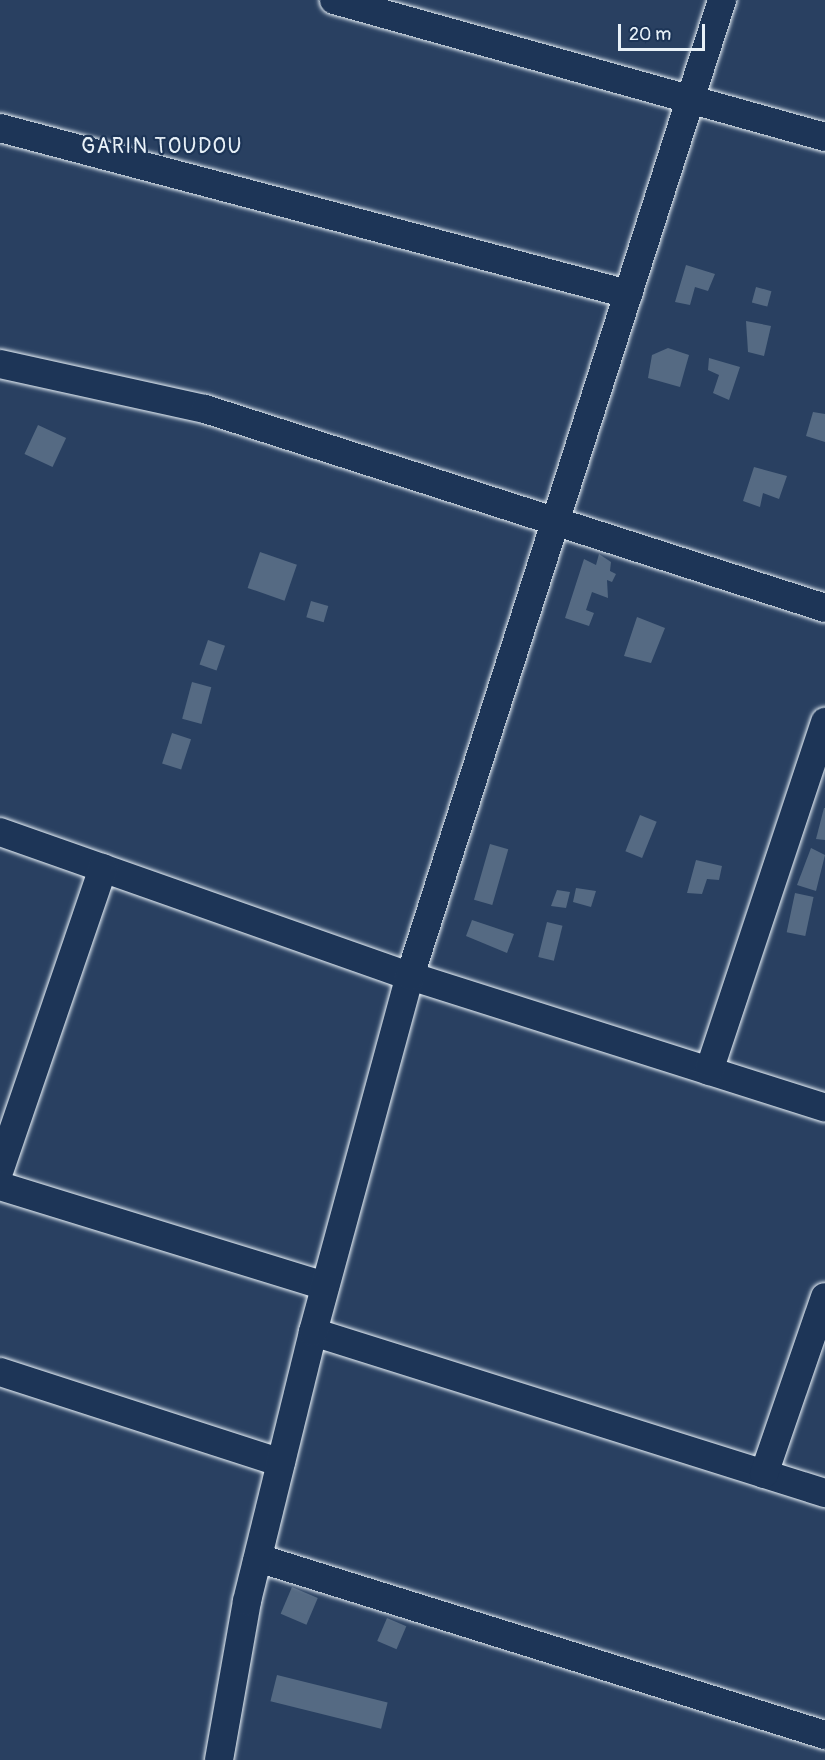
<!DOCTYPE html>
<html>
<head>
<meta charset="utf-8">
<style>
  body { margin:0 }
  #map { position:relative; width:825px; height:1760px; overflow:hidden; background:#294061; font-family:Pangolin,sans-serif }
  div>[style] { position:absolute }
  [style*='--x'] { left:calc(var(--x)*1px); top:calc(var(--y)*1px); width:calc(var(--w)*1px); rotate:calc(var(--a)*1deg) }
  .building>* { inset:0; background:#556a83; transform-origin:0 0 }
  .roads { filter:drop-shadow(0 0 2px #e8f1f8) drop-shadow(0 0 2px #e8f1f8) }
  .street>* { height:28px; margin:-14px; padding:0 14px; transform-origin:14px; border-radius:14px; background:#1d3557 }
  span { translate:-50% -50%; white-space:nowrap; text-align:center; line-height:1.15; -webkit-text-stroke:4.5px #1d3557; paint-order:stroke }
  .neighbourhood-label { font-size:21px; color:#e8f1f8; letter-spacing:1.5px }
  .scale { position:absolute; left:618px; top:24px; width:87px; height:27px; box-sizing:border-box; border:3px solid #e8f1f8; border-top:0; padding-left:8px; font-size:18px; line-height:21px; white-space:nowrap; color:#e8f1f8; -webkit-text-stroke:4px #1d3557; paint-order:stroke }
</style>
</head>
<body>
<div id="map">
  <div class="building">
    <div style="clip-path:polygon(686px 265px,715px 274px,708px 291px,695px 287px,690px 305px,675px 302px)"></div>
    <div style="left:756px;top:287px;width:16px;height:16px;rotate:15deg"></div>
    <div style="clip-path:polygon(746px 321px,771px 326px,764px 356px,748px 352px)"></div>
    <div style="clip-path:polygon(668px 348px,689px 355px,680px 387px,648px 378px,652px 355px)"></div>
    <div style="clip-path:polygon(709px 358px,740px 367px,729px 400px,713px 393px,719px 375px,708px 370px)"></div>
    <div style="clip-path:polygon(813px 412px,825px 414px,825px 442px,806px 436px)"></div>
    <div style="left:38px;top:425px;width:31px;height:32px;rotate:25deg"></div>
    <div style="clip-path:polygon(754px 467px,787px 476px,779px 499px,763px 493px,760px 507px,743px 501px)"></div>
    <div style="left:260px;top:552px;width:39px;height:38px;rotate:19deg"></div>
    <div style="clip-path:polygon(599px 554px,611px 562px,610px 571px,616px 574px,612px 582px,607px 580px,608px 598px,592px 592px,586px 610px,594px 613px,589px 626px,565px 618px,584px 559px,596px 565px)"></div>
    <div style="left:311px;top:601px;width:18px;height:17px;rotate:16deg"></div>
    <div style="clip-path:polygon(637px 617px,665px 628px,651px 663px,624px 656px)"></div>
    <div style="left:208px;top:640px;width:18px;height:26px;rotate:19deg"></div>
    <div style="left:192px;top:682px;width:20px;height:38px;rotate:15deg"></div>
    <div style="left:172px;top:733px;width:20px;height:32px;rotate:18deg"></div>
    <div style="clip-path:polygon(824px 808px,825px 808px,825px 840px,816px 839px)"></div>
    <div style="left:640px;top:815px;width:18px;height:39px;rotate:22deg"></div>
    <div style="left:490px;top:844px;width:19px;height:58px;rotate:16deg"></div>
    <div style="clip-path:polygon(811px 848px,825px 855px,816px 891px,797px 885px)"></div>
    <div style="clip-path:polygon(696px 860px,722px 866px,719px 880px,707px 879px,702px 894px,687px 893px)"></div>
    <div style="clip-path:polygon(576px 888px,596px 891px,591px 907px,573px 902px)"></div>
    <div style="clip-path:polygon(557px 890px,570px 892px,566px 908px,551px 906px)"></div>
    <div style="left:795px;top:893px;width:19px;height:40px;rotate:12deg"></div>
    <div style="clip-path:polygon(472px 920px,514px 934px,507px 953px,466px 936px)"></div>
    <div style="left:547px;top:922px;width:16px;height:36px;rotate:14deg"></div>
    <div style="left:292px;top:1587px;width:28px;height:29px;rotate:23deg"></div>
    <div style="left:387px;top:1618px;width:21px;height:25px;rotate:23deg"></div>
    <div style="left:277px;top:1675px;width:114px;height:27px;rotate:14deg"></div>
  </div>
  <div class="roads">
    <div class="street">
      <div style="--x:334;--y:0;--w:510;--a:15.59"></div>
      <div style="--x:0;--y:128;--w:650;--a:14.81"></div>
      <div style="--x:0;--y:364;--w:210;--a:12.4"></div>
      <div style="--x:205;--y:409;--w:651;--a:17.79"></div>
      <div style="--x:0;--y:832;--w:435;--a:19.4"></div>
      <div style="--x:410;--y:976;--w:435;--a:17.6"></div>
      <div style="--x:709;--y:1071;--w:368;--a:-71.6"></div>
      <div style="--x:0;--y:1169;--w:318;--a:-71.1"></div>
      <div style="--x:0;--y:1186;--w:340;--a:17.1"></div>
      <div style="--x:313;--y:1332;--w:537;--a:17.46"></div>
      <div style="--x:0;--y:1372;--w:295;--a:17.9"></div>
      <div style="--x:764;--y:1474;--w:187;--a:-71"></div>
      <div style="--x:258;--y:1558;--w:594;--a:17.34"></div>
      <div style="--x:219;--y:1760;--w:161;--a:-80"></div>
      <div style="--x:247;--y:1601;--w:277;--a:-76.2"></div>
      <div style="--x:313;--y:1332;--w:369;--a:-74.8"></div>
      <div style="--x:410;--y:976;--w:1025;--a:-72.27"></div>
    </div>
  </div>
  <div class="neighbourhood-label">
    <span style="left:162px;top:147px">GARIN TOUDOU</span>
  </div>
  <div class="scale">20 m</div>
</div>
</body>
</html>
